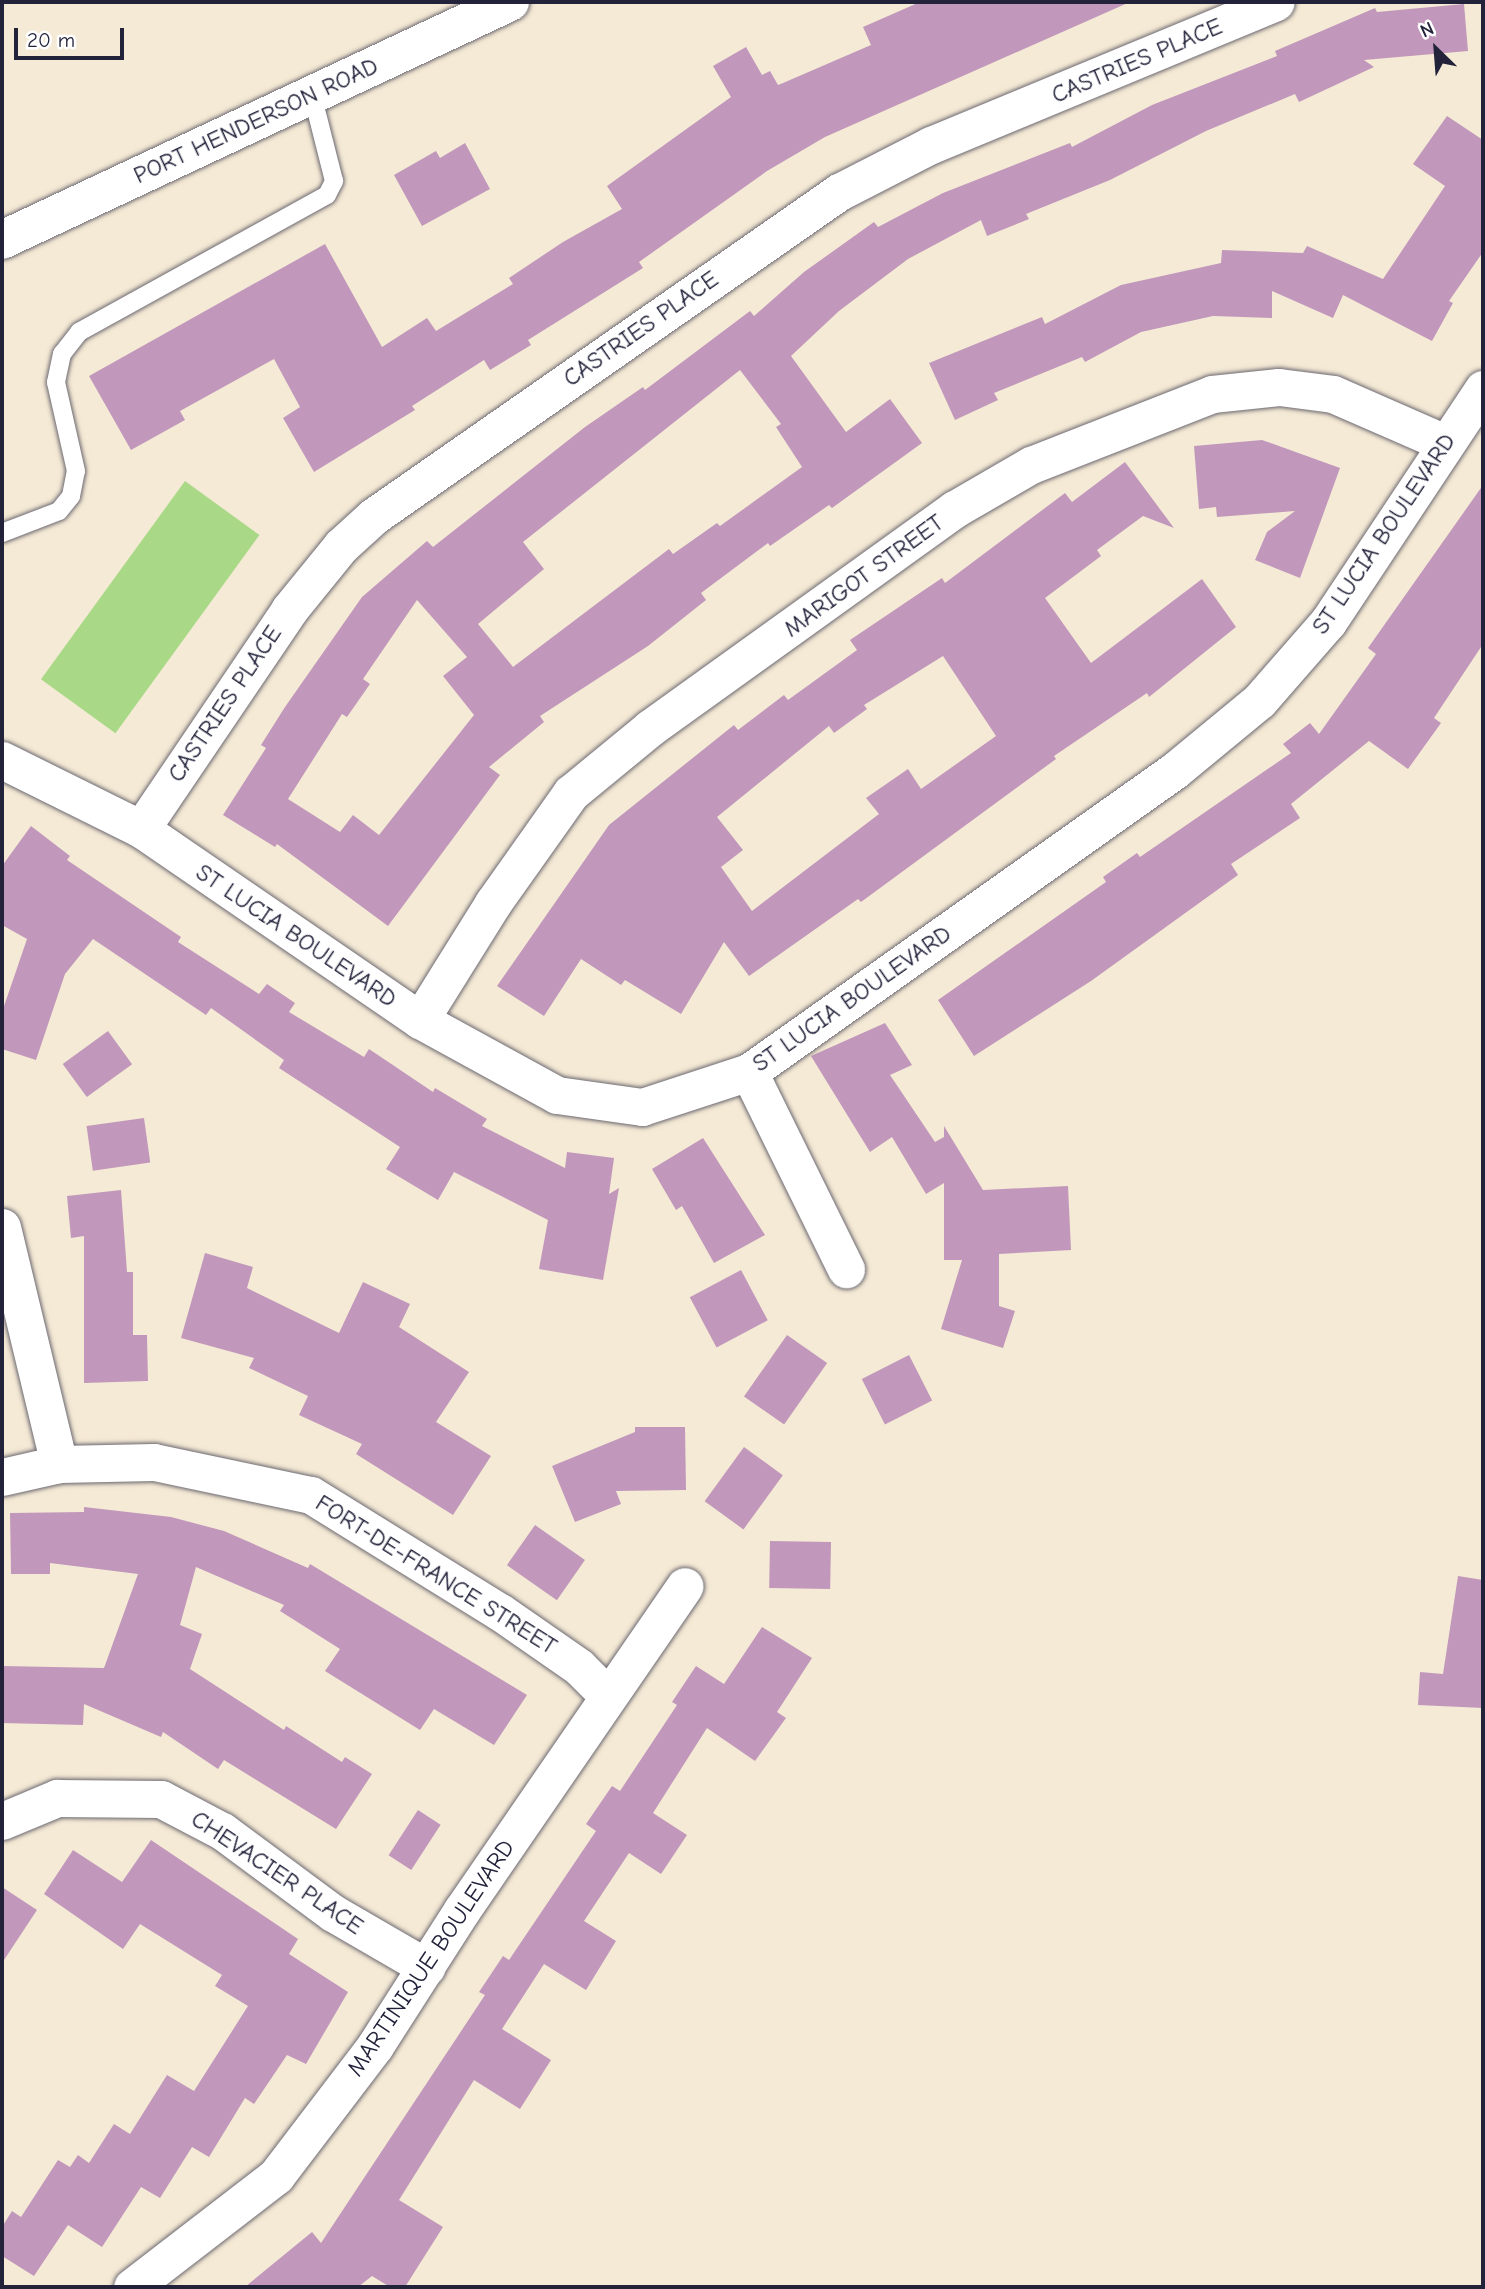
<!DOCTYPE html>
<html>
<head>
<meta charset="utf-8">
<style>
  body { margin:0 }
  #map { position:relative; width:1485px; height:2289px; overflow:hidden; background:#f5ead5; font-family:"Comic Neue",sans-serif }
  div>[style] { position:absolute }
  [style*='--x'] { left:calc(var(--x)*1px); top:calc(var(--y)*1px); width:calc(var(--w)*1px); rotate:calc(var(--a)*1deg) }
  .green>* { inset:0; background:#a9d987; transform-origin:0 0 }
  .building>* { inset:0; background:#c198bb; transform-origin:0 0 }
  .roads { filter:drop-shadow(0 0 2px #6c6871) drop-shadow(0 0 2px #6c6871) }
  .service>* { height:18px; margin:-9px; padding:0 9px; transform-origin:9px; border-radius:9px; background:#fff }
  .minor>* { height:37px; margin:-18.5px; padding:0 18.5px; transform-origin:18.5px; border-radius:18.5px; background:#fff }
  .tertiary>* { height:38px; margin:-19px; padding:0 19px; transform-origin:19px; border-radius:19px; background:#fff }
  span { translate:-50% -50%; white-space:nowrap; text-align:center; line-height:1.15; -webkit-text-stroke:6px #fff; paint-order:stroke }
  .street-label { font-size:24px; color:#22223b }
  .frame { position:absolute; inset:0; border:4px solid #22223b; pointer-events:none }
  .north { position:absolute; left:1401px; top:14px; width:70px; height:70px; -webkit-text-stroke:5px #fff; paint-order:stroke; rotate:335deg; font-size:19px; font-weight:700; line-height:28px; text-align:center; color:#22223b }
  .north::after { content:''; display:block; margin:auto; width:24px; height:32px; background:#22223b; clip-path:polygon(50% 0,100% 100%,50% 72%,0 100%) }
  .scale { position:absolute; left:14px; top:28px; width:110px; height:32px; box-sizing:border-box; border:4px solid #22223b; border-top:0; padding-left:9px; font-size:21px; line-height:24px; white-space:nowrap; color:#22223b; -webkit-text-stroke:5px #fff; paint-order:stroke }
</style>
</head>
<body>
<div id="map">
  <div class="green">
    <div style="left:185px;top:481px;width:92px;height:245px;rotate:36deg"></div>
  </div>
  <div class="building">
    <div style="clip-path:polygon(920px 2px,1130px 2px,825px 137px,767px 171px,639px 262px,643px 268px,528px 340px,531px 345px,490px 370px,484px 360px,412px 406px,415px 410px,314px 472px,283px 418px,300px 407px,274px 359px,180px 411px,185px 420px,131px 450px,89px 376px,325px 244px,382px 347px,427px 318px,436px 331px,513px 284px,509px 278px,563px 242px,622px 209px,607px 186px,731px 97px,713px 66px,746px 47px,762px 75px,770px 71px,778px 85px,783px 83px,871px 45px,863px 27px)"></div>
    <div style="clip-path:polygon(evenodd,1464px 4px,1468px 51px,1364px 60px,1374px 67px,1299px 102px,1295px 94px,1206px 131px,1110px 180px,1026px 214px,1029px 219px,987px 236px,981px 220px,908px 259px,839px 311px,791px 356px,846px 432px,890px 399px,922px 443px,832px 508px,829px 505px,770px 546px,768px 543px,701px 593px,706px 600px,648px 646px,540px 716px,544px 722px,489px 767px,500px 775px,388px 926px,277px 844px,275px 847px,223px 815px,266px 748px,261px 745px,285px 707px,362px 597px,427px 541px,433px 547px,585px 427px,643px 387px,645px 390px,750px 311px,754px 316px,804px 272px,874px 222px,878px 227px,943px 193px,1070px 143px,1072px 147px,1152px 105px,1277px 56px,1275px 51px,1375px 8px,1377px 12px,1464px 4px,740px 370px,781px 424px,776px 427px,802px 467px,720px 526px,717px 523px,673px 554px,669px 549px,513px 667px,478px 624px,544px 569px,523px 542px,740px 370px,1464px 4px,417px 600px,467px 657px,443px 676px,474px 715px,379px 835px,353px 815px,340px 832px,288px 799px,342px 714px,347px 717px,370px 684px,363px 679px,417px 600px)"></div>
    <div style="clip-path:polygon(1447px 116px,1483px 140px,1483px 252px,1449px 301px,1453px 303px,1432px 341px,1343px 295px,1333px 318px,1272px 291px,1272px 318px,1213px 316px,1141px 332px,1085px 362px,1082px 357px,994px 393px,998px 400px,955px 420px,929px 363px,1042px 317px,1045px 324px,1121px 285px,1221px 263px,1222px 250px,1303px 253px,1307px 246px,1383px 279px,1445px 186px,1413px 164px)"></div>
    <div style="clip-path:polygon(465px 143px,490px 189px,422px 226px,394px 175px,436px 151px,440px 158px)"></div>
    <div style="clip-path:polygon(1262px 440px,1340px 468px,1300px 578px,1255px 560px,1267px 532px,1295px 511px,1217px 517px,1216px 507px,1199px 509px,1194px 446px)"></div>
    <div style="clip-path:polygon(evenodd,1125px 462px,1174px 528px,1143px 516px,1097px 550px,1101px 556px,1045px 598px,1091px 663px,1202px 579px,1236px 627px,1149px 697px,1147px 693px,1054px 756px,1056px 759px,861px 902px,858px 899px,749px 976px,724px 942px,681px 1014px,625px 980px,621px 985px,581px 959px,544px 1016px,497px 986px,609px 825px,734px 725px,738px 730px,784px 695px,788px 700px,857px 650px,850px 640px,942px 578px,945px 583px,1065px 493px,1072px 502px,1125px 462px,943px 656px,996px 736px,921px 789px,908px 769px,866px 798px,879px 814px,752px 911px,721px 867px,743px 850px,717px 817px,829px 726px,834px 733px,867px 709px,864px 705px,943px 656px)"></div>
    <div style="clip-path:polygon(1483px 485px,1483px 644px,1434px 718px,1441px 723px,1408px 769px,1369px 741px,1291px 804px,1300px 818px,1231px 864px,1238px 875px,1091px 981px,974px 1056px,938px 1000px,1106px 882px,1103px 877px,1137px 853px,1140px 857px,1291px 753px,1283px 744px,1310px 723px,1319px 734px,1376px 654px,1368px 648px)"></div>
    <div style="clip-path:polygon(31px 826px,70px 856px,67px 860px,181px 937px,178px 942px,259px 994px,267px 984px,295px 1003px,289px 1012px,364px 1057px,369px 1049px,433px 1092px,435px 1088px,487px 1119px,482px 1126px,565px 1168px,567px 1152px,614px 1158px,609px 1194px,619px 1188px,603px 1280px,539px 1269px,548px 1220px,454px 1172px,438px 1200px,386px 1169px,400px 1147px,279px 1068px,284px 1060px,211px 1008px,206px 1015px,93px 939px,65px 974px,36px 1060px,2px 1049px,2px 1012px,27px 939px,2px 925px,2px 866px)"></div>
    <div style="clip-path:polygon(885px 1023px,912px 1065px,890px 1075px,935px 1142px,944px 1137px,944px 1126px,983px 1190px,1068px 1186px,1071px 1250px,999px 1254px,999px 1306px,1015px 1311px,1003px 1348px,941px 1329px,962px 1260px,944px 1260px,944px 1183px,926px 1194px,892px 1137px,870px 1152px,811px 1056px)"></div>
    <div style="left:108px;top:1031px;width:41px;height:56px;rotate:54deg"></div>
    <div style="left:144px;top:1118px;width:45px;height:58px;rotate:82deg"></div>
    <div style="clip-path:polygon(703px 1138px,765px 1235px,714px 1263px,682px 1206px,676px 1210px,652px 1169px)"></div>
    <div style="clip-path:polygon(121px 1190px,127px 1272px,133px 1272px,133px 1335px,147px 1335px,148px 1381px,84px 1383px,84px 1236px,71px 1238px,67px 1196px)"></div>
    <div style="clip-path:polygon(205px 1253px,253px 1267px,247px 1288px,339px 1333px,363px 1282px,410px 1304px,399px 1327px,469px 1372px,436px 1422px,491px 1456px,453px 1515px,356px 1454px,362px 1444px,299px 1415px,308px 1396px,249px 1368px,254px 1358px,181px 1338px)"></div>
    <div style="left:741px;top:1270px;width:57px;height:58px;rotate:62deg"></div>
    <div style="left:787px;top:1335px;width:49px;height:75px;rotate:35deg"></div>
    <div style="left:909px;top:1355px;width:51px;height:53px;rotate:63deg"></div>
    <div style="clip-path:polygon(635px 1427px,685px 1427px,686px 1490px,616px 1491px,621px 1504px,575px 1522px,552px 1466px,635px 1432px)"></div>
    <div style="left:744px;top:1447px;width:48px;height:67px;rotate:36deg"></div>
    <div style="clip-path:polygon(84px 1507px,171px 1517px,224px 1531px,308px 1568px,310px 1564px,527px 1695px,494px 1745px,434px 1709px,420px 1730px,325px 1671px,340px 1649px,280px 1611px,284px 1605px,196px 1567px,180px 1625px,202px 1634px,190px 1669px,284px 1730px,286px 1726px,342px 1762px,345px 1757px,372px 1774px,336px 1829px,224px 1760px,218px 1769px,163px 1732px,161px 1737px,84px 1704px,83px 1725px,2px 1723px,2px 1666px,104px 1668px,138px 1574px,50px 1563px,50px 1574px,11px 1574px,10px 1513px,84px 1512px)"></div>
    <div style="left:535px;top:1525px;width:61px;height:49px;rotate:35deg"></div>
    <div style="left:770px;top:1541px;width:61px;height:47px;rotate:1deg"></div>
    <div style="clip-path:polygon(1458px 1576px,1483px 1580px,1483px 1708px,1418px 1705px,1420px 1672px,1443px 1674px)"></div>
    <div style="clip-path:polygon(762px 1627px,812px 1658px,777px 1712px,786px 1718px,755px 1761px,707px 1728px,653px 1813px,687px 1835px,661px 1874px,629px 1853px,584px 1921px,616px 1941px,586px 1990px,544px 1964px,502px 2029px,551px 2060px,520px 2109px,474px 2080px,399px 2200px,443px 2227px,405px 2287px,390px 2287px,372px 2276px,358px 2287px,245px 2287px,312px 2232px,321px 2243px,485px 1995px,479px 1992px,503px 1956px,509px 1960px,596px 1831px,586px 1824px,612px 1786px,620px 1791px,677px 1705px,672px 1702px,696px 1666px,724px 1684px)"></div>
    <div style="left:418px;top:1810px;width:27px;height:54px;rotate:33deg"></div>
    <div style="clip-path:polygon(151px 1840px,298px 1939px,289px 1954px,348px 1992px,306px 2064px,287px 2055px,254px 2104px,245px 2098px,209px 2157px,192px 2147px,160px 2198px,141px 2187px,102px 2247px,68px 2225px,34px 2276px,2px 2256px,2px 2227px,12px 2211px,21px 2217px,58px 2160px,70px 2167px,78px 2155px,89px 2163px,114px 2124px,130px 2134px,167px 2075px,194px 2091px,248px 2006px,215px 1986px,222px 1975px,140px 1924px,123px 1949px,44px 1894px,73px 1850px,122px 1882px)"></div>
    <div style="clip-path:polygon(2px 1887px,37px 1910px,2px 1963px)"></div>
  </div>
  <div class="roads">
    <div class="service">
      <div style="--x:2;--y:533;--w:61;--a:-21.1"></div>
      <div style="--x:59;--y:511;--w:19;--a:-51"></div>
      <div style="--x:71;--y:496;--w:25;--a:-79"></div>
      <div style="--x:76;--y:471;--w:91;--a:-102.7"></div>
      <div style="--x:56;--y:382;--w:29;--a:-78"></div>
      <div style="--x:62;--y:354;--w:28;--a:-52"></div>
      <div style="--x:79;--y:332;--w:283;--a:-28.9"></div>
      <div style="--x:327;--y:195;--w:16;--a:-63"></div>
      <div style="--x:334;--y:181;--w:90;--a:-104.2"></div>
    </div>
    <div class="minor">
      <div style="--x:2;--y:760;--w:155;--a:26.4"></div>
      <div style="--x:141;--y:829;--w:338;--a:34.4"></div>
      <div style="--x:420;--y:1020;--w:156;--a:28.7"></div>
      <div style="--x:557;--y:1095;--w:86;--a:8"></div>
      <div style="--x:642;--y:1107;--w:113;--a:-18.1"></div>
      <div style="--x:749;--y:1072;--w:521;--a:-35.31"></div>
      <div style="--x:1174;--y:771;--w:110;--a:-39.5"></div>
      <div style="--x:1259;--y:701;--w:105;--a:-48.9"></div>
      <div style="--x:1328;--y:622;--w:280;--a:-56.4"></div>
      <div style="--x:141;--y:829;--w:264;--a:-55.9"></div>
      <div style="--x:289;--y:610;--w:82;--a:-50.9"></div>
      <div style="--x:341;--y:546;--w:45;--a:-42.3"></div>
      <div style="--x:374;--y:516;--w:567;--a:-34.87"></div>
      <div style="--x:839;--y:192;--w:103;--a:-27.1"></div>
      <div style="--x:931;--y:145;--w:373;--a:-22.5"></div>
      <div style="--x:420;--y:1020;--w:138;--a:-58"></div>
      <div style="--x:493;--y:903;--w:135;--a:-54.7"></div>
      <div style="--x:571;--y:793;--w:102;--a:-39.4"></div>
      <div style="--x:650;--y:728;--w:375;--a:-35.7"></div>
      <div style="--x:955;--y:509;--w:88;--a:-30.1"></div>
      <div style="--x:1031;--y:465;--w:194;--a:-21.4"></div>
      <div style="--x:1212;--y:394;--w:67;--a:-6"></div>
      <div style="--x:1279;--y:387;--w:54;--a:7.4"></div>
      <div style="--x:1333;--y:394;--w:122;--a:23.6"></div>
      <div style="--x:749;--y:1072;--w:220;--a:63.8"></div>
      <div style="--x:2;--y:1227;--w:244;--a:76.5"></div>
      <div style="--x:2;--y:1477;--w:58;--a:-12.8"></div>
      <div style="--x:59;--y:1464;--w:95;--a:-1.2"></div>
      <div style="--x:154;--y:1462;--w:160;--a:11.9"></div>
      <div style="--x:311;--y:1495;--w:222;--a:31.8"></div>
      <div style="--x:500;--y:1612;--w:96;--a:34.8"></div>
      <div style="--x:579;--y:1667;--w:41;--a:45"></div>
      <div style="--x:2;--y:1821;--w:60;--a:-22.7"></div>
      <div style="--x:57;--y:1798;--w:104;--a:0.6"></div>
      <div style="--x:161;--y:1799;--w:69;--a:27.7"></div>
      <div style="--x:222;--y:1831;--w:138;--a:36.5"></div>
      <div style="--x:333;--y:1913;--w:108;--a:30.1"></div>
      <div style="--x:132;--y:2287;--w:182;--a:-37.6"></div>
      <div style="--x:276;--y:2176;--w:163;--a:-52.7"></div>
      <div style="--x:375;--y:2046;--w:161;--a:-57.4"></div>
      <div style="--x:462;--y:1910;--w:393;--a:-55.5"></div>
    </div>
    <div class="tertiary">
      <div style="--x:2;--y:240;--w:561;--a:-25.1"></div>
    </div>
  </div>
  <div class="street-label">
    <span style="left:1137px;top:61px;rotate:-23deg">CASTRIES PLACE</span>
    <span style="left:256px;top:121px;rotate:-25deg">PORT HENDERSON ROAD</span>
    <span style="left:641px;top:329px;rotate:-35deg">CASTRIES PLACE</span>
    <span style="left:1384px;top:534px;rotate:-56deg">ST LUCIA BOULEVARD</span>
    <span style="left:864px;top:576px;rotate:-36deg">MARIGOT STREET</span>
    <span style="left:225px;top:704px;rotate:-56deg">CASTRIES PLACE</span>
    <span style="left:296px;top:936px;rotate:34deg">ST LUCIA BOULEVARD</span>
    <span style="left:852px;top:999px;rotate:-35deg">ST LUCIA BOULEVARD</span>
    <span style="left:436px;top:1575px;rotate:32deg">FORT-DE-FRANCE STREET</span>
    <span style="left:277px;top:1873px;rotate:34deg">CHEVACIER PLACE</span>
    <span style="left:431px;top:1958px;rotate:-56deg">MARTINIQUE BOULEVARD</span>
  </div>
  <div class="frame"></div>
  <div class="north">N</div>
  <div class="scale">20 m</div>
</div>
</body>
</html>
